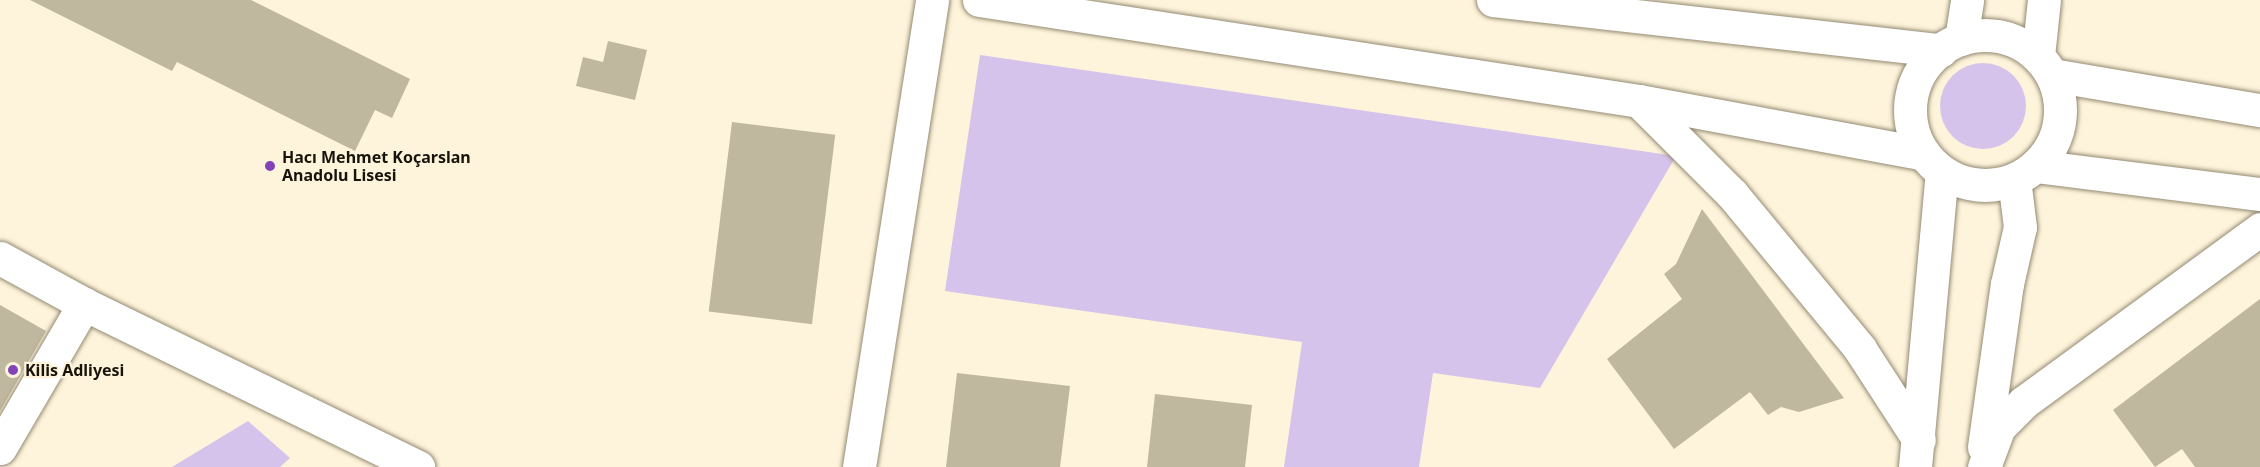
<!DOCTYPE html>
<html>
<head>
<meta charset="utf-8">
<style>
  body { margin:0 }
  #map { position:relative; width:2260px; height:467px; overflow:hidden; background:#fef4db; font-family:"Noto Sans",sans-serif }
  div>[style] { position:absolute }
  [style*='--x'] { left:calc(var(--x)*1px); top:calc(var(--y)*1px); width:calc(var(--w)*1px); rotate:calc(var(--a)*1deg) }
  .green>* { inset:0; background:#d6c3ec }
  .round { border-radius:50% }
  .building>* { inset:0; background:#c0b79f; transform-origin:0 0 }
  .roads { filter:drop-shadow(0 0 2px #938a73) drop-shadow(0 0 2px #938a73) }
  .minor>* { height:33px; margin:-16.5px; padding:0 16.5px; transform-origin:16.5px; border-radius:16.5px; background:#fff }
  .tertiary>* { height:33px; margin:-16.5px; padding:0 16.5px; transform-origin:16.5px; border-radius:16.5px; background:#fff }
  .tertiary>.ring { margin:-16.5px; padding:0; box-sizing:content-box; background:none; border:33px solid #fff; border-radius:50% }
  .dots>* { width:16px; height:16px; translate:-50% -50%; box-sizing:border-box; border:3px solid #fef4db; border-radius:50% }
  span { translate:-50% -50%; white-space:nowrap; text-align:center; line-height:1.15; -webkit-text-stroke:4.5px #fef4db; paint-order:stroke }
  .poi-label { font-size:16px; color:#18140c; font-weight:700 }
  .left { translate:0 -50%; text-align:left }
</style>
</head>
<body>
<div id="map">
  <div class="green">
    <div style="clip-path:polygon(980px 55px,1676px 156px,1540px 388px,1433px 373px,1419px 467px,1284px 467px,1302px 342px,945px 291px)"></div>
    <div class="round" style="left:1940px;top:63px;width:86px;height:86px"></div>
    <div style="clip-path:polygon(248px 421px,290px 458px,280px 467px,172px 467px)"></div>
  </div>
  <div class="building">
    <div style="clip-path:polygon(30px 0,251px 0,410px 79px,392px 118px,375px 110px,355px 151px,177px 62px,172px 71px)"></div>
    <div style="clip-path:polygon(608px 41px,647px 50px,635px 100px,576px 86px,583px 57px,603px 62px)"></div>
    <div style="left:732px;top:122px;width:104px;height:191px;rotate:7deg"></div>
    <div style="clip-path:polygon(1702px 209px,1844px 398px,1799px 412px,1781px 407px,1768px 415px,1750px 392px,1674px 449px,1607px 359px,1682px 299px,1664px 274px,1676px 264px)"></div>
    <div style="clip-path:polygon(2260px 299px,2260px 467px,2195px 467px,2182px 449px,2155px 467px,2113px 410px)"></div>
    <div style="clip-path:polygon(0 305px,46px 331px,0 411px)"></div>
    <div style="clip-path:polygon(957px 373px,1070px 386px,1060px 467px,946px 467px)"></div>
    <div style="clip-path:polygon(1155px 394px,1252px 405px,1245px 467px,1147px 467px)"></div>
  </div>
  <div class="roads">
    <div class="minor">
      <div style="--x:0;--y:258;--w:96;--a:28.7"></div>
      <div style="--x:84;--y:304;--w:372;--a:26"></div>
      <div style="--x:0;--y:448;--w:167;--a:-59.7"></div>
      <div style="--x:859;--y:467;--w:473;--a:-81.1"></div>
    </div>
    <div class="tertiary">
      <div style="--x:979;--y:0;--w:668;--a:8.7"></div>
      <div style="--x:1639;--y:101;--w:290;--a:10.5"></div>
      <div style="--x:1493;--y:0;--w:451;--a:6.4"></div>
      <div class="ring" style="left:1910px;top:35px;width:117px;height:117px"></div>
      <div style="--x:1961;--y:39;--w:39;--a:-81"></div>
      <div style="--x:2038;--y:56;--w:56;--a:-83.9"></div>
      <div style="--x:2052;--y:75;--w:211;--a:9.6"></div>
      <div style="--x:1639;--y:101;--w:132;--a:45"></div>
      <div style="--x:1732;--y:194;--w:201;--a:50.4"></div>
      <div style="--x:1860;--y:349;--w:108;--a:57"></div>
      <div style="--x:2035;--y:166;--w:227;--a:7.1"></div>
      <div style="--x:1984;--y:447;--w:165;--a:-82"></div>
      <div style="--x:2007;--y:284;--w:58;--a:-77.2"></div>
      <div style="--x:2020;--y:227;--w:48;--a:-97.1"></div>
      <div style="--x:1915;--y:467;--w:296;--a:-84.8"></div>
      <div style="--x:1984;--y:467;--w:43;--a:-69.4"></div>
      <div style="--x:1999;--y:427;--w:35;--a:-45"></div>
      <div style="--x:2024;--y:402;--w:293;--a:-36.2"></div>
    </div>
  </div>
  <div class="dots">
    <div style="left:270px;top:166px;background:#8243b8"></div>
    <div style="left:13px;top:370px;background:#8243b8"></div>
  </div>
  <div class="poi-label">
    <span class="left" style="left:282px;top:166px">Hacı Mehmet Koçarslan<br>Anadolu Lisesi</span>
    <span class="left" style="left:25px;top:370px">Kilis Adliyesi</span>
  </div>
</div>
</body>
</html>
